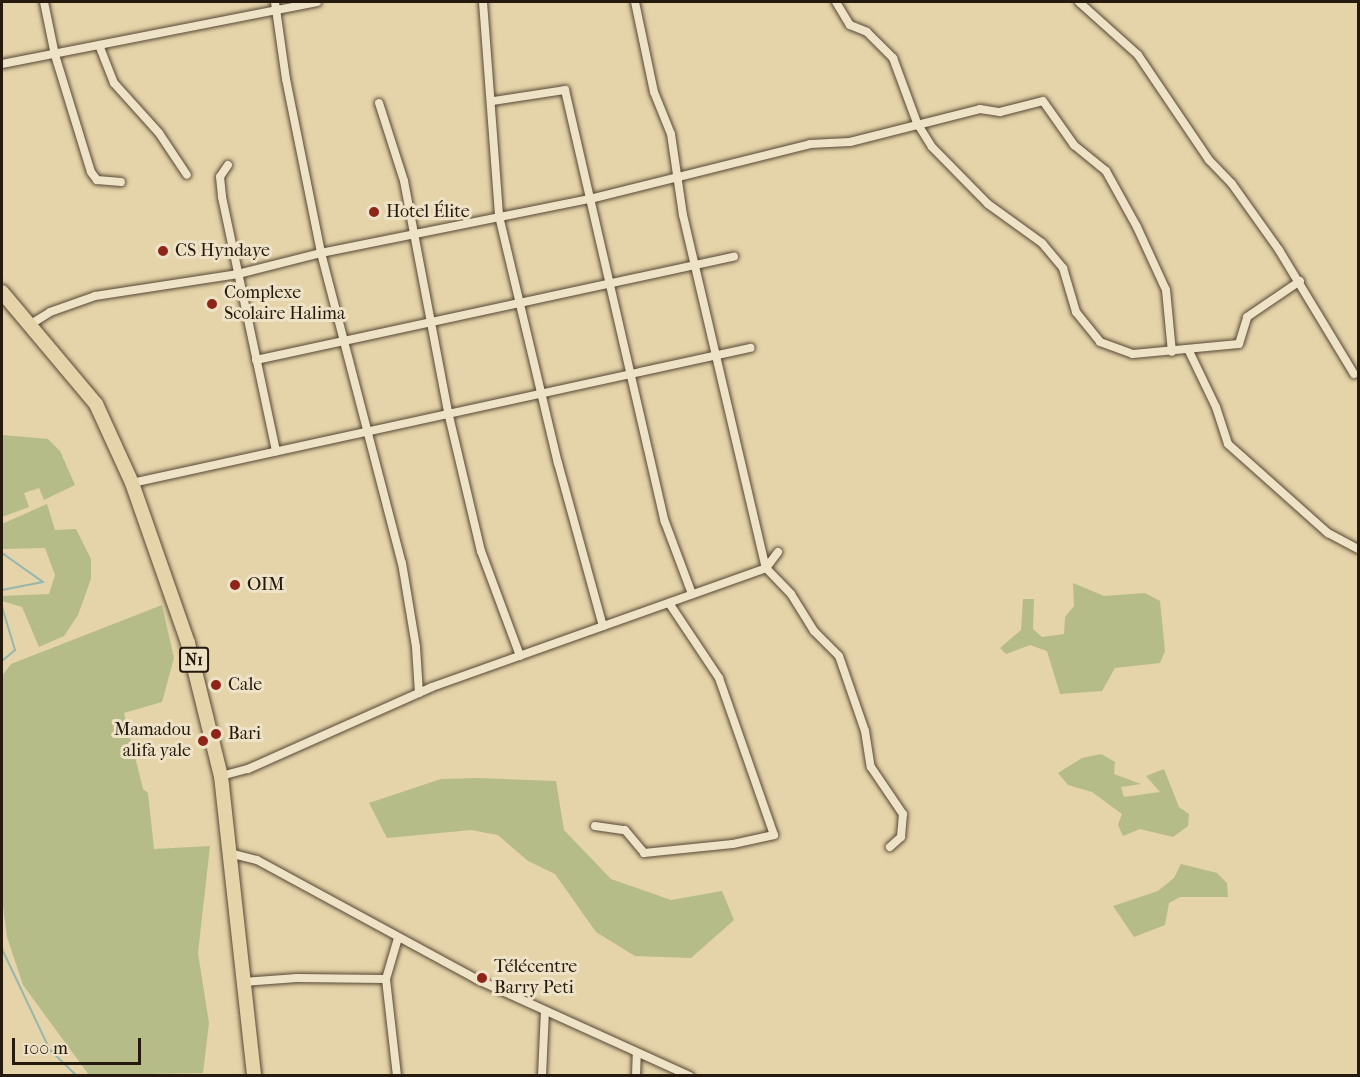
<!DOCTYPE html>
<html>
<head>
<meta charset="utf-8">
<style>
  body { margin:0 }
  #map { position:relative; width:1360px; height:1077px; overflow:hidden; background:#e5d3a9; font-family:"IM FELL French Canon",serif }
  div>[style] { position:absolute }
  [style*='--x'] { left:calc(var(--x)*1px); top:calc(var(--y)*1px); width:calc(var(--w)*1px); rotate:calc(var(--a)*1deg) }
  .green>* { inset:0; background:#b5bc87 }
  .stream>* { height:2px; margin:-1px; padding:0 1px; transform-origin:1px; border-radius:1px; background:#96b7ac }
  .roads { filter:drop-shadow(0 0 2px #564834) drop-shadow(0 0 2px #564834) }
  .street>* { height:8px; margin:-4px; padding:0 4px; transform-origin:4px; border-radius:4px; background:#eee2c7 }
  .highway>* { height:14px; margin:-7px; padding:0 7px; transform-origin:7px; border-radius:7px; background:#e5d3a9 }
  .dots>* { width:16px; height:16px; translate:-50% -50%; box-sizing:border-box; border:3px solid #eee2c7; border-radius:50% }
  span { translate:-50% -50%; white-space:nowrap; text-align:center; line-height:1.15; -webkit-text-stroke:6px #eee2c7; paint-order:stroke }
  .shield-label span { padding:2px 4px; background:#eee2c7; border:2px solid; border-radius:4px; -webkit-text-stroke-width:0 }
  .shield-label { font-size:16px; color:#26190d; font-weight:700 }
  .poi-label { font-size:18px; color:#26190d }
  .left { translate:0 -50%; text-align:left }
  .right { translate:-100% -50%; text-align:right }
  .frame { position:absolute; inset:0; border:3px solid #26190d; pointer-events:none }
  .scale { position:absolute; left:12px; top:1038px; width:129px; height:27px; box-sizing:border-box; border:3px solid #26190d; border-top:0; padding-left:8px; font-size:18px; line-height:21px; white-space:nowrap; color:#26190d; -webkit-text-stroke:4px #eee2c7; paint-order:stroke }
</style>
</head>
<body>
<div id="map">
  <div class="green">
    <div style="clip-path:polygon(2px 435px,48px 439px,60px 451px,75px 485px,44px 500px,39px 488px,24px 493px,29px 507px,2px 517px)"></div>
    <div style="clip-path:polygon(47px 504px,55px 530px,76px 529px,91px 559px,91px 579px,78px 615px,64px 636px,39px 647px,22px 607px,2px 601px,2px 596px,49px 594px,55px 575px,45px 548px,2px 549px,2px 524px)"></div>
    <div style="clip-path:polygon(1073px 583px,1104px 596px,1145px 593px,1160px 601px,1165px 651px,1160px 663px,1115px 668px,1102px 691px,1060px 694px,1047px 651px,1030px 645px,1006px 654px,1000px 648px,1021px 630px,1023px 599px,1034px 599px,1033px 629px,1042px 637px,1064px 634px,1065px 617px,1074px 606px)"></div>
    <div style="clip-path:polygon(162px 605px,174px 658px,162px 702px,124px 713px,143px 789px,148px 793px,154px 849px,210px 846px,198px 953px,209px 1023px,203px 1073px,89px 1075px,23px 985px,7px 937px,2px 898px,2px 676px,11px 664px)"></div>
    <div style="clip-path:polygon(1101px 754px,1115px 762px,1114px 774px,1141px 784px,1121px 787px,1124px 797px,1160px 792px,1146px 776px,1164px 769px,1179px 807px,1189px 814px,1188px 826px,1173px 837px,1140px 829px,1123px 836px,1118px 825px,1122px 814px,1092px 792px,1068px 785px,1058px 773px,1082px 758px)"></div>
    <div style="clip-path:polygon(478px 778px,556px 781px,564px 830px,611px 879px,671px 900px,722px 891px,734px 920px,691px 958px,635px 956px,596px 932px,555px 874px,528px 861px,498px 835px,471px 830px,387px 838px,369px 803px,441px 779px)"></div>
    <div style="clip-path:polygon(1181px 864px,1217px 873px,1227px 883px,1228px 897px,1180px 897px,1169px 903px,1165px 925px,1134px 937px,1113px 906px,1158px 891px,1174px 878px)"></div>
  </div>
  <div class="stream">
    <div style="--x:2;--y:553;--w:50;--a:35.3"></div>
    <div style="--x:43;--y:582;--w:42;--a:169"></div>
    <div style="--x:2;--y:607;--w:45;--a:73.2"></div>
    <div style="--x:15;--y:650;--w:17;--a:140"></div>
    <div style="--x:2;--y:949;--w:112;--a:64.6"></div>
    <div style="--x:50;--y:1050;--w:37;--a:44"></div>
  </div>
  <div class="roads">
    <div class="street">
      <div style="--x:44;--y:2;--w:54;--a:78.3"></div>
      <div style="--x:55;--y:55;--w:122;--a:72.9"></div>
      <div style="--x:91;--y:172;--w:10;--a:53"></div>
      <div style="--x:97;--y:180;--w:24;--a:5"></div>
      <div style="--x:275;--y:2;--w:78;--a:81.9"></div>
      <div style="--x:286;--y:79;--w:177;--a:78.6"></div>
      <div style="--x:321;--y:253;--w:320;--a:75.4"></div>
      <div style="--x:402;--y:563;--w:85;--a:80.5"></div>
      <div style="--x:416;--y:647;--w:46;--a:86.3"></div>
      <div style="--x:483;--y:2;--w:215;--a:85.7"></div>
      <div style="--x:499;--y:216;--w:254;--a:76.6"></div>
      <div style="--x:558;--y:463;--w:169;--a:74.6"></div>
      <div style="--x:635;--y:2;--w:92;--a:78.1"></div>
      <div style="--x:654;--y:92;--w:45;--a:68"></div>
      <div style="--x:671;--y:134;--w:82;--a:81.6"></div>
      <div style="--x:683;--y:215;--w:363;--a:76.8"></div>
      <div style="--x:766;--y:568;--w:36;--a:46"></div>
      <div style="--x:791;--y:594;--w:44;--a:58.1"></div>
      <div style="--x:814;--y:631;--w:35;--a:45"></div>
      <div style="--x:839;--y:656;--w:79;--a:70.9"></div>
      <div style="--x:865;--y:731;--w:36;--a:81"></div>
      <div style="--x:871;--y:767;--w:57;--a:55.8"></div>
      <div style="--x:903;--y:814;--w:23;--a:95"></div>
      <div style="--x:901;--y:837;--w:15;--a:138"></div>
      <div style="--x:836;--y:2;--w:27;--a:59"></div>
      <div style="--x:850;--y:25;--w:18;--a:22"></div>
      <div style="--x:867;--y:32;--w:37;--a:45"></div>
      <div style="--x:893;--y:58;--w:69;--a:69.7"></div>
      <div style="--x:917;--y:123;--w:28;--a:58"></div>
      <div style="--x:932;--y:147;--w:80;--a:45.5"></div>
      <div style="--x:988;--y:204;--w:67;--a:35.8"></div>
      <div style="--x:1042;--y:243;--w:33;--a:50"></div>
      <div style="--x:1063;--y:268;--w:46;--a:73.5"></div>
      <div style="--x:1076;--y:312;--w:38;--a:51"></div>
      <div style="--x:1100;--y:342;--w:35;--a:20"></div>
      <div style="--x:1133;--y:354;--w:106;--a:-5.4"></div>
      <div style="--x:1239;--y:344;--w:28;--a:-73"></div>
      <div style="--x:1247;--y:317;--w:64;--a:-34.2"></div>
      <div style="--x:1079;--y:2;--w:79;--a:41.9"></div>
      <div style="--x:1138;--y:55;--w:127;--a:55.9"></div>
      <div style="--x:1209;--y:160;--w:33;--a:46"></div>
      <div style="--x:1232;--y:184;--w:81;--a:54.5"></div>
      <div style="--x:1279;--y:250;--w:145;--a:58.8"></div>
      <div style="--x:99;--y:45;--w:41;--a:68.5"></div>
      <div style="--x:114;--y:83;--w:67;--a:48"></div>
      <div style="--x:159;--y:133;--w:50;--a:56.3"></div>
      <div style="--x:2;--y:64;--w:321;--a:-11.1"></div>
      <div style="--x:493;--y:101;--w:73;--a:-8.7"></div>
      <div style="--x:565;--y:90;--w:443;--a:77"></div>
      <div style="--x:665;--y:522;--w:77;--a:69.4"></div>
      <div style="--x:379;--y:103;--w:82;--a:72.2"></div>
      <div style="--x:404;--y:181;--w:239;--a:79.2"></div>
      <div style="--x:449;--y:416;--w:139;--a:76.7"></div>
      <div style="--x:481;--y:551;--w:112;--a:69.6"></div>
      <div style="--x:228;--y:165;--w:14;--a:124"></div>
      <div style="--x:220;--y:177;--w:20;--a:84"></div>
      <div style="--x:222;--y:197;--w:260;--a:78"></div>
      <div style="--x:31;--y:324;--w:22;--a:-32"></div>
      <div style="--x:50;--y:312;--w:48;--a:-19.6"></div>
      <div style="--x:95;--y:296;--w:145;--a:-8.7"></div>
      <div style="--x:238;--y:274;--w:86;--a:-14.2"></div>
      <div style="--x:321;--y:253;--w:274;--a:-11.4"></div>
      <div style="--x:590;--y:199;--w:227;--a:-14"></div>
      <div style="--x:810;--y:144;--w:40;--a:-2.9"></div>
      <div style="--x:850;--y:142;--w:134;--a:-14.2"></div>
      <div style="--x:980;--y:109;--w:20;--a:9"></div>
      <div style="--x:1000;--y:112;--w:44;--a:-14.3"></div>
      <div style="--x:1043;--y:101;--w:54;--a:54.8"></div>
      <div style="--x:1074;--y:145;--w:41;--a:39.1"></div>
      <div style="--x:1106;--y:171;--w:64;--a:61"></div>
      <div style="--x:1137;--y:227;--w:69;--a:65.3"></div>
      <div style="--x:1166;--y:290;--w:62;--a:84.5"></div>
      <div style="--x:1189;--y:351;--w:62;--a:64.3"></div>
      <div style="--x:1216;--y:407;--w:39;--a:72"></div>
      <div style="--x:1228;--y:444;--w:134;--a:41.7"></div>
      <div style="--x:1328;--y:533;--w:34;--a:28"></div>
      <div style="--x:256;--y:360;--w:489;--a:-12.2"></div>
      <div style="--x:132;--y:483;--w:633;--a:-12.32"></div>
      <div style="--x:221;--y:776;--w:28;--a:-15"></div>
      <div style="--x:248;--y:769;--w:201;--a:-24"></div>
      <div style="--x:432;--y:687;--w:355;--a:-19.6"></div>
      <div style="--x:766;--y:568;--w:20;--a:-53"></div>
      <div style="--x:595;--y:826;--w:30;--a:8"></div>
      <div style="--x:625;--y:830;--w:30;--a:50"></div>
      <div style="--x:644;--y:853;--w:89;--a:-5.8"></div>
      <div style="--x:733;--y:844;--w:42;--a:-12.4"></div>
      <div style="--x:774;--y:835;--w:166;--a:-109.3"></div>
      <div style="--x:719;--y:678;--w:90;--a:-123.7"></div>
      <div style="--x:229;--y:853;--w:29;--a:14"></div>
      <div style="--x:257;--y:860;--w:249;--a:28.5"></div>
      <div style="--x:476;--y:979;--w:235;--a:24.4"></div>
      <div style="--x:243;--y:982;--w:54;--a:-4.2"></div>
      <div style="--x:297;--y:978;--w:89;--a:0.6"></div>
      <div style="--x:397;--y:1076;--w:98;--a:-96.5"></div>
      <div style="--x:386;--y:979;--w:43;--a:-73.7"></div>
      <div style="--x:542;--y:1076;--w:65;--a:-87.4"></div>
      <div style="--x:636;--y:1076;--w:23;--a:-88"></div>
    </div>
    <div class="highway">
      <div style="--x:2;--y:292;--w:146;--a:50"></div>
      <div style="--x:96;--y:404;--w:87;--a:65.5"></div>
      <div style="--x:132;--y:483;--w:170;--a:70.7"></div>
      <div style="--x:188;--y:643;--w:137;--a:76.1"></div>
      <div style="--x:221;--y:776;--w:302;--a:83.7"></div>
    </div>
  </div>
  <div class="dots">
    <div style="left:374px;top:212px;background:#8f2418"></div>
    <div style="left:163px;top:251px;background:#8f2418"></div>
    <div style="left:212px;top:304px;background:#8f2418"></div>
    <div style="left:235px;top:585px;background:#8f2418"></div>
    <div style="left:216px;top:685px;background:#8f2418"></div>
    <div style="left:216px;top:734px;background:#8f2418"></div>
    <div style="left:203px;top:741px;background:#8f2418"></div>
    <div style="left:482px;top:978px;background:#8f2418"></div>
  </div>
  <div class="shield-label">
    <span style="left:194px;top:660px">N1</span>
  </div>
  <div class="poi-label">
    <span class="left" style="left:386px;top:212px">Hotel Élite</span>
    <span class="left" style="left:175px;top:251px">CS Hyndaye</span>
    <span class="left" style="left:224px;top:304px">Complexe<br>Scolaire Halima</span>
    <span class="left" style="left:247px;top:585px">OIM</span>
    <span class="left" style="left:228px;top:685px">Cale</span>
    <span class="right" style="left:191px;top:741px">Mamadou<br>alifa yale</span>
    <span class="left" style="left:228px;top:734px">Bari</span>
    <span class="left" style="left:494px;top:978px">Télécentre<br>Barry Peti</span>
  </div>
  <div class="frame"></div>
  <div class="scale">100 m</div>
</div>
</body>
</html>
